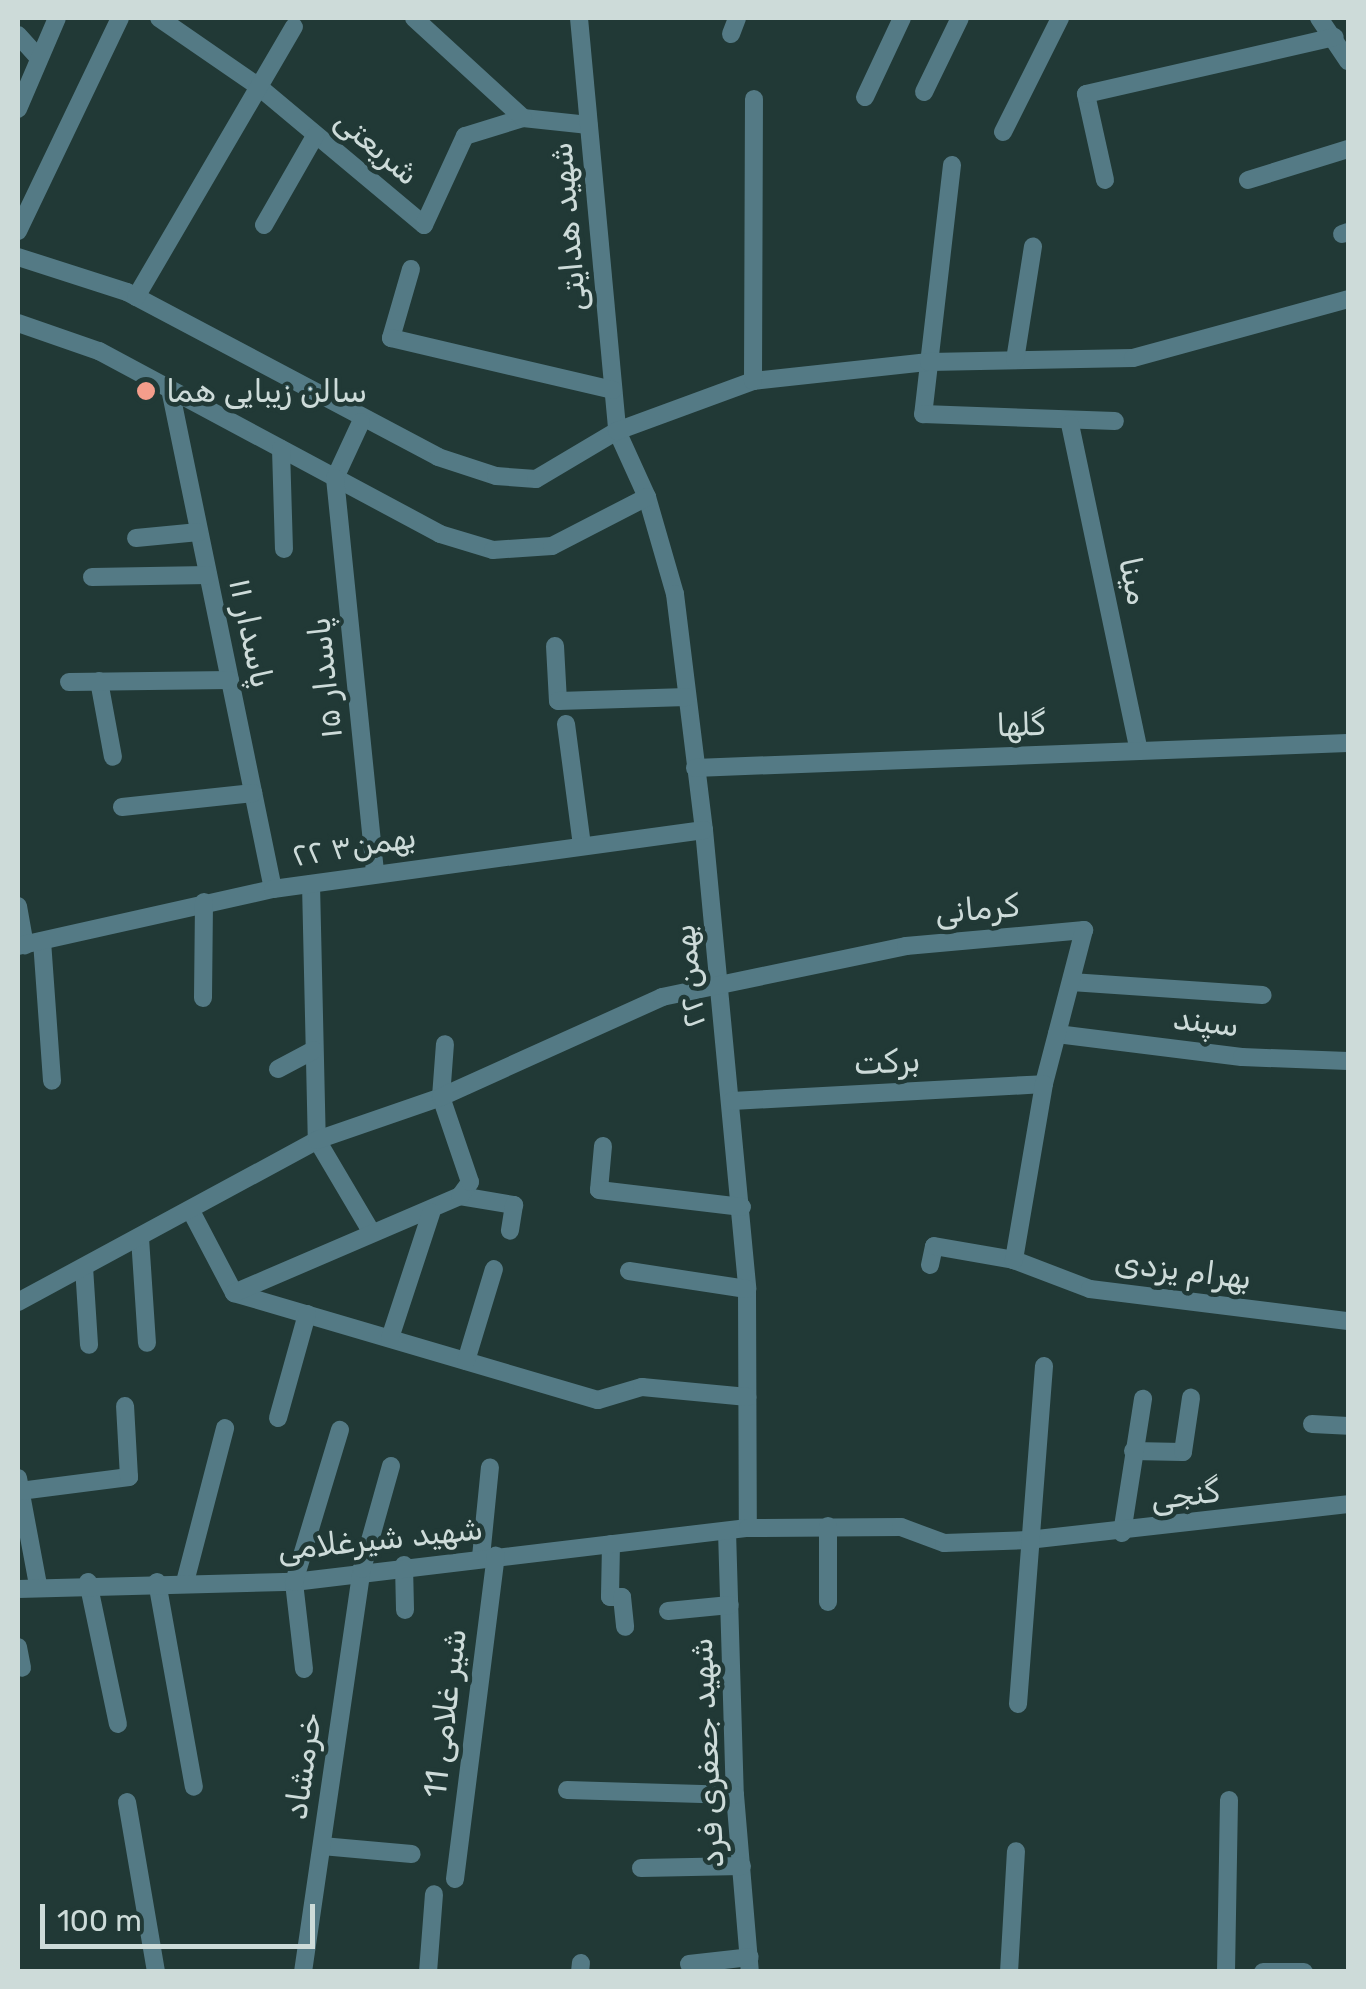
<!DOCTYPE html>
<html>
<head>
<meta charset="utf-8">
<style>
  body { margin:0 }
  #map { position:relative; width:1366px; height:1989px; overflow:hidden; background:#213936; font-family:Rubik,"Noto Sans Arabic",sans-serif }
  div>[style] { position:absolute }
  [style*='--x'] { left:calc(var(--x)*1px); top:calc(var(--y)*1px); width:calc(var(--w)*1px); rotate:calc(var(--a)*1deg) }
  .minor>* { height:18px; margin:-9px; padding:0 9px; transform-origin:9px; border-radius:9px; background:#547a85 }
  .dots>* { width:28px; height:28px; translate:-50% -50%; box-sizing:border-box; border:5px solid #213936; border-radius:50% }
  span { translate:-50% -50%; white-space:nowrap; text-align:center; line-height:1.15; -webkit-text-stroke:9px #213936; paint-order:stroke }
  .street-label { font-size:32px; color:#cddbd9 }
  .poi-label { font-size:32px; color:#cddbd9 }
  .left { translate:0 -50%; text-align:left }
  .frame { position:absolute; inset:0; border:20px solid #cddbd9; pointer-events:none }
  .scale { position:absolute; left:40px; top:1904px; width:275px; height:45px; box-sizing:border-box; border:5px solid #cddbd9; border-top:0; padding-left:12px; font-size:30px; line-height:35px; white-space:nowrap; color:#cddbd9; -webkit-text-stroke:8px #213936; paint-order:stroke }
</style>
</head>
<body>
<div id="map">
  <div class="minor">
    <div style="--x:159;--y:18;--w:121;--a:34.6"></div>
    <div style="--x:259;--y:87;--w:215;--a:39.9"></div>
    <div style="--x:424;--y:225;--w:98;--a:-65.3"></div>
    <div style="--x:465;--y:136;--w:61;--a:-17.2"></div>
    <div style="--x:523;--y:118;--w:66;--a:6.1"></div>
    <div style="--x:414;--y:18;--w:148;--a:42.5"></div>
    <div style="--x:579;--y:18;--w:415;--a:84.7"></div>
    <div style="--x:617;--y:431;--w:72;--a:65.6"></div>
    <div style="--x:647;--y:497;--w:101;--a:73.9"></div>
    <div style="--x:675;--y:594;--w:238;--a:83"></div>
    <div style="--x:704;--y:830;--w:461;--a:84.6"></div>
    <div style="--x:747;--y:1289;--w:239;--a:89.8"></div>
    <div style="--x:1319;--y:18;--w:52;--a:56"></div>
    <div style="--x:731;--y:34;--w:17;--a:-69"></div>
    <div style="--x:18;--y:35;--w:30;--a:48"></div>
    <div style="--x:924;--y:92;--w:82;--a:-64.1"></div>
    <div style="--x:865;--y:97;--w:87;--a:-64.9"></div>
    <div style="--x:18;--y:109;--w:99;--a:-66.8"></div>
    <div style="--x:1003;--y:132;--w:127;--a:-63.4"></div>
    <div style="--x:952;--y:165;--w:251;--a:96.6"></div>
    <div style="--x:923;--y:414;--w:192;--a:2.1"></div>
    <div style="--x:1105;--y:180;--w:88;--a:-102.5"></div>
    <div style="--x:1086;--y:94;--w:255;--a:-12.9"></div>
    <div style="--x:1248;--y:180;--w:105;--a:-17.2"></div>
    <div style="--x:264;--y:225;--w:103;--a:-60.2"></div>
    <div style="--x:18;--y:231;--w:236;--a:-64.4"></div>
    <div style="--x:1342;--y:234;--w:6;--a:-18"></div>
    <div style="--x:18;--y:257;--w:114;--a:17.8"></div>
    <div style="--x:127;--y:292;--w:352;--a:27.9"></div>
    <div style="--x:438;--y:457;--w:61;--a:18.1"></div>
    <div style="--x:496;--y:476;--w:40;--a:4.3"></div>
    <div style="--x:536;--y:479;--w:94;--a:-30.7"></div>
    <div style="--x:617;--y:431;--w:145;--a:-20.2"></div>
    <div style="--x:753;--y:381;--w:177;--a:-6.2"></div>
    <div style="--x:929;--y:362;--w:204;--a:-1.1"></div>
    <div style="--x:1133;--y:358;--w:223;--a:-15.3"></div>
    <div style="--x:411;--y:269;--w:72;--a:106.2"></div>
    <div style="--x:391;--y:338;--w:228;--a:13.2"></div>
    <div style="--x:136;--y:297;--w:313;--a:-59.7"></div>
    <div style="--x:18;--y:323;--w:86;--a:19.1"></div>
    <div style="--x:99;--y:351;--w:387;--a:28.2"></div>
    <div style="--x:440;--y:534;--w:55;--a:16.8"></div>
    <div style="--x:493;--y:550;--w:59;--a:-3.9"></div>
    <div style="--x:552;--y:546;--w:107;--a:-27.3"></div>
    <div style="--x:1015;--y:360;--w:115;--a:-81"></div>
    <div style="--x:753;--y:381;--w:282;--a:-89.8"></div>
    <div style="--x:170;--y:389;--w:510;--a:78.36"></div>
    <div style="--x:361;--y:422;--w:62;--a:114.9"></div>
    <div style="--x:335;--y:478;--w:396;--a:84.2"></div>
    <div style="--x:1070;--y:424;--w:334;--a:78.1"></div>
    <div style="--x:281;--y:449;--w:100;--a:88.3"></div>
    <div style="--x:136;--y:538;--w:63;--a:-5.4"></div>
    <div style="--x:92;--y:577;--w:116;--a:-1"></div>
    <div style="--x:555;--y:646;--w:55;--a:86.9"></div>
    <div style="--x:558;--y:701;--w:129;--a:-1.8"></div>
    <div style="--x:99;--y:681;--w:77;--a:79.6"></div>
    <div style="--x:69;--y:682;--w:161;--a:-0.7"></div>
    <div style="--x:566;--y:724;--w:122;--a:82.5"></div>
    <div style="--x:695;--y:768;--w:653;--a:-2.19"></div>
    <div style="--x:122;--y:807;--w:132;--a:-6.1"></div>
    <div style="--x:311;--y:884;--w:256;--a:88.7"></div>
    <div style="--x:317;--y:1140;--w:108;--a:59.4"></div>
    <div style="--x:18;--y:906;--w:40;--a:80"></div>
    <div style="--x:42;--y:941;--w:140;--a:85.9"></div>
    <div style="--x:18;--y:946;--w:261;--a:-12.6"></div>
    <div style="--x:273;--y:889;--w:435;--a:-7.8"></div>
    <div style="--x:1071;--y:982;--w:192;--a:3.9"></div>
    <div style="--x:203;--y:998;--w:96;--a:-89.4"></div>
    <div style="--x:1057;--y:1034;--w:186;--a:7.1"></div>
    <div style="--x:1242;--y:1057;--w:106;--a:2.2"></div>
    <div style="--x:278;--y:1069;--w:40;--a:-28"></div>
    <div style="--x:732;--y:1101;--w:312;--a:-3.1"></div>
    <div style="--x:603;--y:1146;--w:44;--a:95.2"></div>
    <div style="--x:599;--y:1190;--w:144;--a:6.8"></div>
    <div style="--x:460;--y:1196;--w:55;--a:9.5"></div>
    <div style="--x:514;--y:1205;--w:26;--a:99"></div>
    <div style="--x:191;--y:1211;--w:93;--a:62.3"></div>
    <div style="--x:234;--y:1293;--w:379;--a:16.4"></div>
    <div style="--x:598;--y:1400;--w:46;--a:-16.5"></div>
    <div style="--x:642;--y:1387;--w:106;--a:5.4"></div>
    <div style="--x:140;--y:1238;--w:105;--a:86.2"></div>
    <div style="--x:930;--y:1265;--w:19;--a:-78"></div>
    <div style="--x:934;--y:1246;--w:81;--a:9.9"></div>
    <div style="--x:1014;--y:1260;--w:81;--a:20.9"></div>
    <div style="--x:1090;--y:1289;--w:260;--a:7.1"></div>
    <div style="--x:84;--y:1267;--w:78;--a:86.3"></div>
    <div style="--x:629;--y:1271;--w:119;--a:8.7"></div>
    <div style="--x:234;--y:1293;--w:246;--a:-23.2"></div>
    <div style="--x:460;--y:1196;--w:17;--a:-54"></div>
    <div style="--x:470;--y:1182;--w:90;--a:-108.8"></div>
    <div style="--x:441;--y:1097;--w:53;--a:-85.7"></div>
    <div style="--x:18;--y:1302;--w:340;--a:-28.4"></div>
    <div style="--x:317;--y:1140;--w:131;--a:-19.1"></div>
    <div style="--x:441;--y:1097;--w:243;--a:-24.3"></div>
    <div style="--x:662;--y:997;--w:249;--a:-11.8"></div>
    <div style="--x:906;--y:946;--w:179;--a:-5.1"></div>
    <div style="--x:1084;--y:930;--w:159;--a:104.6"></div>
    <div style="--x:1044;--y:1084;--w:179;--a:99.7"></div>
    <div style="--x:390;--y:1338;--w:132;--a:-71.8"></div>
    <div style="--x:466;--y:1361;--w:96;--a:-73.1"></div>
    <div style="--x:278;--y:1418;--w:108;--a:-74.4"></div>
    <div style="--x:1312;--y:1424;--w:36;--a:3"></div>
    <div style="--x:1133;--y:1451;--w:50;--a:1.1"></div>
    <div style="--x:1183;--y:1452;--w:55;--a:-81.6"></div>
    <div style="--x:18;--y:1478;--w:109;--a:79.4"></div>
    <div style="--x:20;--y:1491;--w:110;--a:-7.3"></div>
    <div style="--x:129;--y:1477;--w:71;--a:-93.2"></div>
    <div style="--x:727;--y:1531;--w:264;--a:88.3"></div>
    <div style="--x:735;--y:1795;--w:178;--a:85.2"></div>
    <div style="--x:1122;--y:1533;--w:136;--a:-81.1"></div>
    <div style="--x:611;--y:1544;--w:53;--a:91.1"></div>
    <div style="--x:610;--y:1597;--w:12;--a:0"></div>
    <div style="--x:622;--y:1597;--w:30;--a:84"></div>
    <div style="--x:481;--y:1557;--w:90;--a:-84.3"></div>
    <div style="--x:404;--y:1565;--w:45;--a:88.7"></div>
    <div style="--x:88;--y:1582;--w:145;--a:78.1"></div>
    <div style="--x:157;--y:1582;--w:208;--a:79.8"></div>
    <div style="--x:185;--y:1582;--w:159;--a:-75.4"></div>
    <div style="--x:18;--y:1589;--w:276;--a:-1.5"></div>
    <div style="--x:294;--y:1582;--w:457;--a:-6.8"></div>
    <div style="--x:748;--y:1528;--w:153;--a:-0.4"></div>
    <div style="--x:901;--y:1527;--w:46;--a:20.4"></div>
    <div style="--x:944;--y:1543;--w:84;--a:-2"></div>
    <div style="--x:1028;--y:1540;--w:322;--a:-6.4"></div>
    <div style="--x:828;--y:1602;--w:76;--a:-90"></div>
    <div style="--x:668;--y:1611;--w:62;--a:-5.5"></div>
    <div style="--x:18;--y:1647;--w:21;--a:79"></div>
    <div style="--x:304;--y:1669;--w:88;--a:-96.6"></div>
    <div style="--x:294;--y:1582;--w:159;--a:-73.2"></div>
    <div style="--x:1018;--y:1704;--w:339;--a:-85.6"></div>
    <div style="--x:567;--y:1790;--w:168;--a:1.7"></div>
    <div style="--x:127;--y:1802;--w:172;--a:80.3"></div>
    <div style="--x:322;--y:1846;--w:90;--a:5.1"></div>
    <div style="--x:641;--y:1868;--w:101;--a:-1.1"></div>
    <div style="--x:455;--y:1879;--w:326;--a:-82.8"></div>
    <div style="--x:689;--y:1964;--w:61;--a:-6.5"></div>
    <div style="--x:303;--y:1972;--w:407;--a:-81.7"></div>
    <div style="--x:362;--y:1569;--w:107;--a:-74.3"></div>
    <div style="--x:428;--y:1972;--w:78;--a:-85.6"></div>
    <div style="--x:580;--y:1972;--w:9;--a:-84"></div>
    <div style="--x:1009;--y:1972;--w:121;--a:-86.7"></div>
    <div style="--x:1226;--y:1972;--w:172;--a:-89"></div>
    <div style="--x:1263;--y:1972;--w:41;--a:0"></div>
  </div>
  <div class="dots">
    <div style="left:146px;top:391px;background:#f49d8b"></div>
  </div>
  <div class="street-label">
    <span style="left:377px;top:147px;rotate:40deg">شریعتی</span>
    <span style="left:568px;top:227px;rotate:-95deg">شهید هدایتی</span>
    <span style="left:1134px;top:581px;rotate:78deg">مینا</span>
    <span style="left:251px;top:633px;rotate:78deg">پاسدار ۱۱</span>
    <span style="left:325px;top:678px;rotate:-96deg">پاسدار ۱۵</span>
    <span style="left:1021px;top:725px;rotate:-2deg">گلها</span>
    <span style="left:354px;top:846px;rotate:-9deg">۲۲ بهمن۳</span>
    <span style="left:977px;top:909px;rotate:-5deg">کرمانی</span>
    <span style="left:689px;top:976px;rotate:-96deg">۲۲ بهمن</span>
    <span style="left:1206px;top:1022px;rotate:7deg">سپند</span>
    <span style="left:887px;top:1062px;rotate:-3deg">برکت</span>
    <span style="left:1183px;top:1270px;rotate:7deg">بهرام یزدی</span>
    <span style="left:1185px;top:1495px;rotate:-7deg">گنجی</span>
    <span style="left:380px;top:1539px;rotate:-6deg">شهید شیرغلامی</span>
    <span style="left:445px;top:1713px;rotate:-83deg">شیر غلامی 11</span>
    <span style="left:707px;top:1753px;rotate:-93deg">شهید جعفری فرد</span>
    <span style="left:303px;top:1766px;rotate:-82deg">خرمشاد</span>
  </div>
  <div class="poi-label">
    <span class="left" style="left:166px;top:391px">سالن زیبایی هما</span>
  </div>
  <div class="frame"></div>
  <div class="scale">100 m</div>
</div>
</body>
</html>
